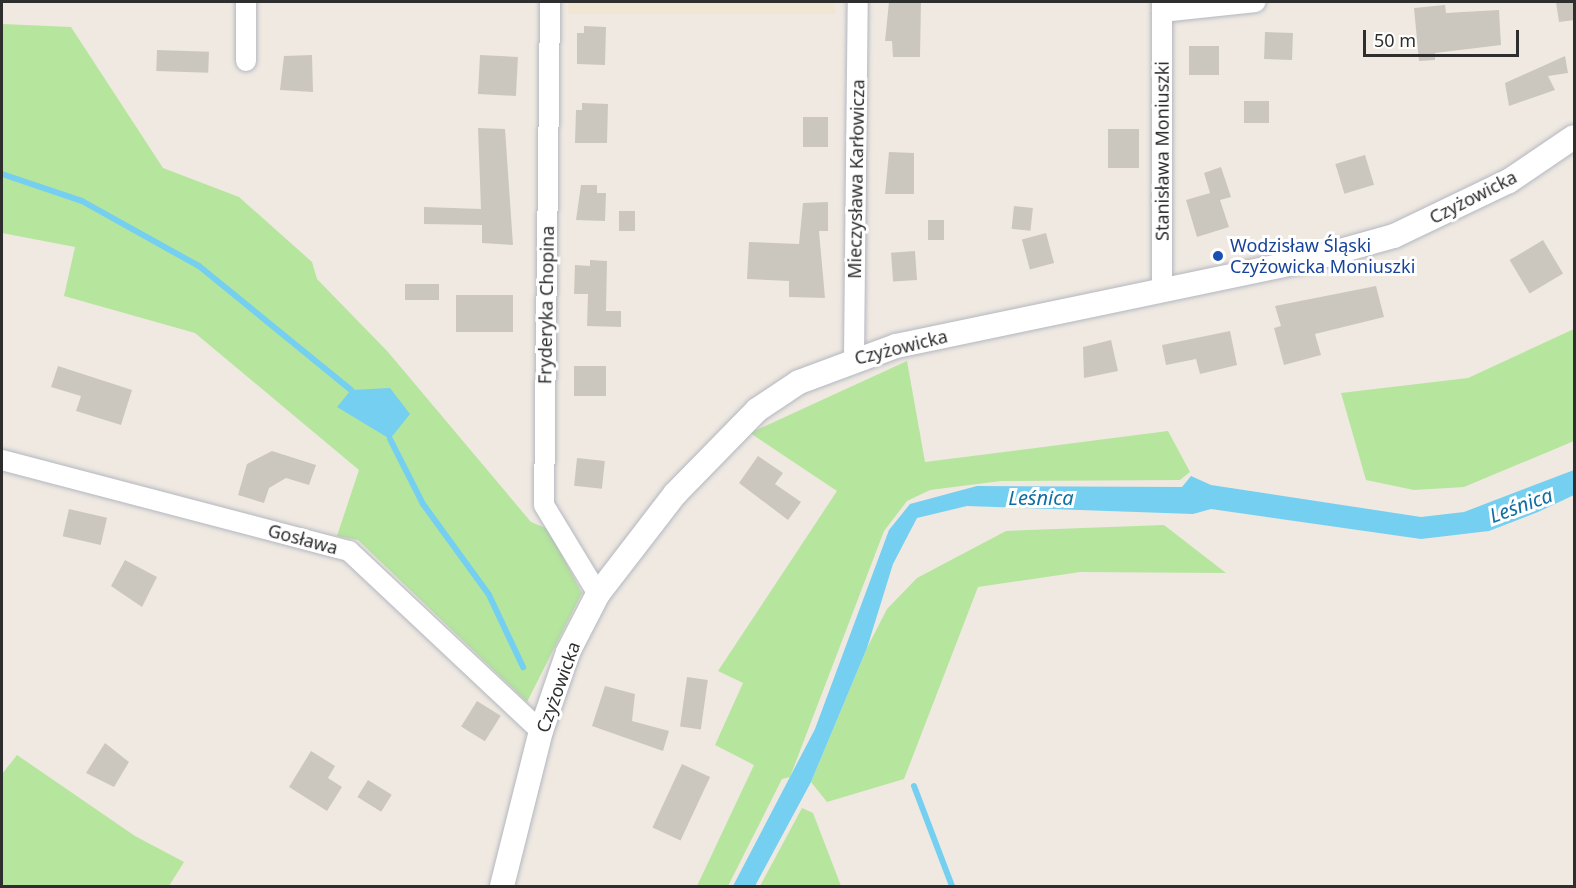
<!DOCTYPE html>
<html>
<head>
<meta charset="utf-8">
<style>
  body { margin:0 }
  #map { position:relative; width:1576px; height:888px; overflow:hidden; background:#efe9e1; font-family:"Noto Sans",sans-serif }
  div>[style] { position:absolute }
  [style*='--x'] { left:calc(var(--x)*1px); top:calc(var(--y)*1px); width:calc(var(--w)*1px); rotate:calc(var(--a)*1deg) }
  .education>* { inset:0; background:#f0e6d1; transform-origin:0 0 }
  .green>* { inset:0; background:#b6e59e }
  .water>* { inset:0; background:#75cff0 }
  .stream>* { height:6px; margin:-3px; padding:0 3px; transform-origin:3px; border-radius:3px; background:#75cff0 }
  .building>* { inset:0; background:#cbc7bf; transform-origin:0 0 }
  .roads { filter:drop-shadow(0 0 2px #b4b7c1) drop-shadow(0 0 2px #b4b7c1) }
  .minor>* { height:20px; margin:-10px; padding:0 10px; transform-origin:10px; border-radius:10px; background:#fff }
  .tertiary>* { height:24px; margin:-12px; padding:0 12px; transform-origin:12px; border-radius:12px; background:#fff }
  .dots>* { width:16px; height:16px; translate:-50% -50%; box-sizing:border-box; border:3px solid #fff; border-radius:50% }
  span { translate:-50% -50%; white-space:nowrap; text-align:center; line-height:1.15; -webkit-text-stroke:6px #fff; paint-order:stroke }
  .street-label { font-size:18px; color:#2e2e2e }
  .transit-label { font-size:18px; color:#164399 }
  .left { translate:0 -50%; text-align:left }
  .water-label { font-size:20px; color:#0d6fa3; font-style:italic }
  .frame { position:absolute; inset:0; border:3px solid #2e2e2e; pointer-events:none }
  .scale { position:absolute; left:1363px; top:30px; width:156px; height:27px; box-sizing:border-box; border:3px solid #2e2e2e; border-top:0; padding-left:8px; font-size:18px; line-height:21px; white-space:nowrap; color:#2e2e2e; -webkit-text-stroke:4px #fff; paint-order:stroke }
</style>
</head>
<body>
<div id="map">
  <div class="education">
    <div style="left:568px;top:2px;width:267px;height:12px"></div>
  </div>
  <div class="green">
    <div style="clip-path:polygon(2px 24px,71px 27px,163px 168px,239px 197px,312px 262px,317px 279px,388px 352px,531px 522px,548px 529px,582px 593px,527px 702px,358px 540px,337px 536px,359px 470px,195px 333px,64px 296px,75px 247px,2px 233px)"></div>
    <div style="clip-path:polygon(1574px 329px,1574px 441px,1464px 487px,1414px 490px,1366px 480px,1341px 393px,1468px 378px)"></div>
    <div style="clip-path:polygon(907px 361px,925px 462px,1168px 431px,1190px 472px,1180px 480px,1001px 481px,930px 490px,907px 501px,884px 531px,790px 777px,782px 779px,728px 886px,697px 886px,754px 765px,715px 745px,743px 683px,718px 671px,837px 491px,750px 433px)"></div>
    <div style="clip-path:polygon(1164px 525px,1226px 573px,1080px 572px,978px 587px,904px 779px,827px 802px,811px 782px,867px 648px,887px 609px,917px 578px,1006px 531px)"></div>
    <div style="clip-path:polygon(17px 755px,135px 836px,184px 862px,169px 886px,2px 886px,2px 774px)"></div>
    <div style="clip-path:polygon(802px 808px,813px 813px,841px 886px,760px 886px)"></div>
  </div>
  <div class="water">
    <div style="clip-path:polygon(390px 388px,410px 414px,390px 439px,337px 407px,351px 390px)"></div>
    <div style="clip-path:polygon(1574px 470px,1574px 495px,1538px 512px,1489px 531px,1421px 539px,1211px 509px,1193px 514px,967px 506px,917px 518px,893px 564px,867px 648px,811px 782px,755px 886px,733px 886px,815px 729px,889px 530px,910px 504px,977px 486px,1182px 487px,1191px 476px,1211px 485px,1421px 517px,1464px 512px)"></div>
  </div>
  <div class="stream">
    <div style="--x:2;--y:174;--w:84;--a:18.6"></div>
    <div style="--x:82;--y:201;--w:134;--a:29.1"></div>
    <div style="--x:199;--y:266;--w:196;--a:39.2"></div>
    <div style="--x:390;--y:439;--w:73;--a:63.1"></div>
    <div style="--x:423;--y:504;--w:112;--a:54"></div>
    <div style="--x:489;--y:595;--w:80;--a:64.7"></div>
    <div style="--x:914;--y:786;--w:107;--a:69.2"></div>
  </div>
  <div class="building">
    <div style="clip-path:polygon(889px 2px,921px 2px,920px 57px,893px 57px,892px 41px,885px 41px)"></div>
    <div style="clip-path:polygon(1556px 2px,1575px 2px,1575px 20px,1559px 22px)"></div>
    <div style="clip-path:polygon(1445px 5px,1446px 13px,1499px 10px,1501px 45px,1435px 53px,1435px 60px,1419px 61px,1414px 8px)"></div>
    <div style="clip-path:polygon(584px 26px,606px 27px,605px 65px,577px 64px,577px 33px,584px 33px)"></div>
    <div style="left:1265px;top:32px;width:28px;height:27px;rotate:2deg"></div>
    <div style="left:1189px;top:46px;width:30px;height:29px"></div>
    <div style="left:157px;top:50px;width:52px;height:21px;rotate:2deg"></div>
    <div style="clip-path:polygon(312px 55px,313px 92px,280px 90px,284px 56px)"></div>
    <div style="left:480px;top:55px;width:38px;height:39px;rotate:3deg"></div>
    <div style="clip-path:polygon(1565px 56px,1568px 73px,1548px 76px,1555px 90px,1509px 106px,1505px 83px)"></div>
    <div style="left:1244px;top:101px;width:25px;height:22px"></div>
    <div style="clip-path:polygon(582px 103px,608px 104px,607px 143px,575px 143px,576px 110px,582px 110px)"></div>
    <div style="left:803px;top:117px;width:25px;height:30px"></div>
    <div style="clip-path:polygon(478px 128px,505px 129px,513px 245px,482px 243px,482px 225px,424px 224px,424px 207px,481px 209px)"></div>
    <div style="left:1108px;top:129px;width:31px;height:39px"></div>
    <div style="clip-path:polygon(889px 152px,914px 153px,914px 194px,885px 194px)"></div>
    <div style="left:1365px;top:155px;width:31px;height:31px;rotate:73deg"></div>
    <div style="clip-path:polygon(1221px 167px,1231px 197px,1220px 200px,1229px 227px,1197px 237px,1186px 200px,1210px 193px,1204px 173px)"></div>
    <div style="clip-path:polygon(581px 185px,597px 185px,597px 193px,606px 193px,605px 221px,576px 220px)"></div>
    <div style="clip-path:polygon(828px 202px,828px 231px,819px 231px,825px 298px,789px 297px,789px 281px,747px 279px,749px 242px,799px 244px,803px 203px)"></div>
    <div style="left:1014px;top:206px;width:19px;height:23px;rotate:6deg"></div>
    <div style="left:619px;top:211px;width:16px;height:20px"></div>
    <div style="left:928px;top:220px;width:16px;height:20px"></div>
    <div style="left:1046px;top:233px;width:31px;height:25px;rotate:75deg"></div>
    <div style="left:1543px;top:240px;width:39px;height:39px;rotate:59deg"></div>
    <div style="left:915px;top:251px;width:29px;height:24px;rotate:86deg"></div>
    <div style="clip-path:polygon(590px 260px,607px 261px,606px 311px,621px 311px,621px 327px,587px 326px,588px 294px,574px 294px,575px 265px,590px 266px)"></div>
    <div style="left:405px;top:284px;width:34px;height:16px"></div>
    <div style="clip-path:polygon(1376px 286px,1384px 317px,1315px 334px,1321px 355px,1284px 365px,1274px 328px,1281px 326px,1275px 306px)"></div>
    <div style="left:513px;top:295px;width:37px;height:57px;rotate:90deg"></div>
    <div style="clip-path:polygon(1230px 331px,1237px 365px,1200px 374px,1196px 359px,1166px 365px,1162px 345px)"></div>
    <div style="clip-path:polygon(1111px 340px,1118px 371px,1084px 378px,1083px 347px)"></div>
    <div style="clip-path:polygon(58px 366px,132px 390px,121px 425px,76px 411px,81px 396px,51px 387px)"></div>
    <div style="left:574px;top:366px;width:32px;height:30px"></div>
    <div style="clip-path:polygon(272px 451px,316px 465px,309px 485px,286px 478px,269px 488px,264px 503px,238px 495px,247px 464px)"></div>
    <div style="clip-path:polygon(758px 456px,783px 473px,775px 484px,801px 502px,788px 520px,739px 483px)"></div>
    <div style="left:577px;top:458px;width:28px;height:28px;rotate:6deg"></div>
    <div style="left:69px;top:509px;width:39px;height:28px;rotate:13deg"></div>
    <div style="clip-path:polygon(125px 560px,157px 577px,142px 607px,111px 586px)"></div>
    <div style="left:687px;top:677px;width:21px;height:50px;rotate:8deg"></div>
    <div style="clip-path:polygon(605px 686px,635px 694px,632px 721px,669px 731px,663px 751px,592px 726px)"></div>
    <div style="left:477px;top:701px;width:28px;height:30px;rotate:32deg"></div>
    <div style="clip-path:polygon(105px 743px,129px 762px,114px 787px,86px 773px)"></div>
    <div style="clip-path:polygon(311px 751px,335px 766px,328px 778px,342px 787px,327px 811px,289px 787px)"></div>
    <div style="left:682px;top:764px;width:31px;height:70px;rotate:25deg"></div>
    <div style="left:368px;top:780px;width:28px;height:20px;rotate:32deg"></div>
  </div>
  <div class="roads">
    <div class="minor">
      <div style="--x:246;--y:2;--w:59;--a:90"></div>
      <div style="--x:550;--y:2;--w:503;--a:90.68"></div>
      <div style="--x:544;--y:505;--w:104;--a:58.8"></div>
      <div style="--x:1162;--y:2;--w:288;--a:90"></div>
      <div style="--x:1162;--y:12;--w:94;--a:-6.1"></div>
      <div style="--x:854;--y:357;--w:355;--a:-89.4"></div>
      <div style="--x:2;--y:460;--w:359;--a:14.7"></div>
      <div style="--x:349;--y:551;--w:263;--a:43.2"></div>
    </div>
    <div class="tertiary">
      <div style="--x:502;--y:886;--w:160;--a:-75.9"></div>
      <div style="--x:541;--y:731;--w:83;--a:-71.1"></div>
      <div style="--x:568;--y:652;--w:65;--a:-62.7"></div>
      <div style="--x:598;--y:594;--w:126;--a:-52.4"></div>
      <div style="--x:675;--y:494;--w:117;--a:-45.7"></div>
      <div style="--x:757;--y:410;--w:50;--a:-33.7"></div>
      <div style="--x:799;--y:382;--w:103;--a:-20.4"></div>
      <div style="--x:896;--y:346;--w:421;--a:-11.8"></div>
      <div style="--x:1308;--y:260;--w:89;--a:-15.6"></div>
      <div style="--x:1394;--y:236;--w:127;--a:-25.6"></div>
      <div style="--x:1509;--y:181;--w:78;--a:-34.1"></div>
    </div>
  </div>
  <div class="dots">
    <div style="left:1218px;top:256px;background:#1a4fb4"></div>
  </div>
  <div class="street-label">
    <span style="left:1162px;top:151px;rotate:-90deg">Stanisława Moniuszki</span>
    <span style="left:856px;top:179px;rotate:-89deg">Mieczysława Karłowicza</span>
    <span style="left:1473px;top:197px;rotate:-27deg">Czyżowicka</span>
    <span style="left:546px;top:305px;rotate:-89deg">Fryderyka Chopina</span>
    <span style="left:901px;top:347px;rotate:-14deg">Czyżowicka</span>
    <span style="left:303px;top:539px;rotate:15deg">Gosława</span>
    <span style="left:558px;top:687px;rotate:-70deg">Czyżowicka</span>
  </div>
  <div class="transit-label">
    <span class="left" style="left:1230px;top:256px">Wodzisław Śląski<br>Czyżowicka Moniuszki</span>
  </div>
  <div class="water-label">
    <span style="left:1041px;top:497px">Leśnica</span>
    <span style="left:1521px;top:505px;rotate:-20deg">Leśnica</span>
  </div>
  <div class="frame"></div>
  <div class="scale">50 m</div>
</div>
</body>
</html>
